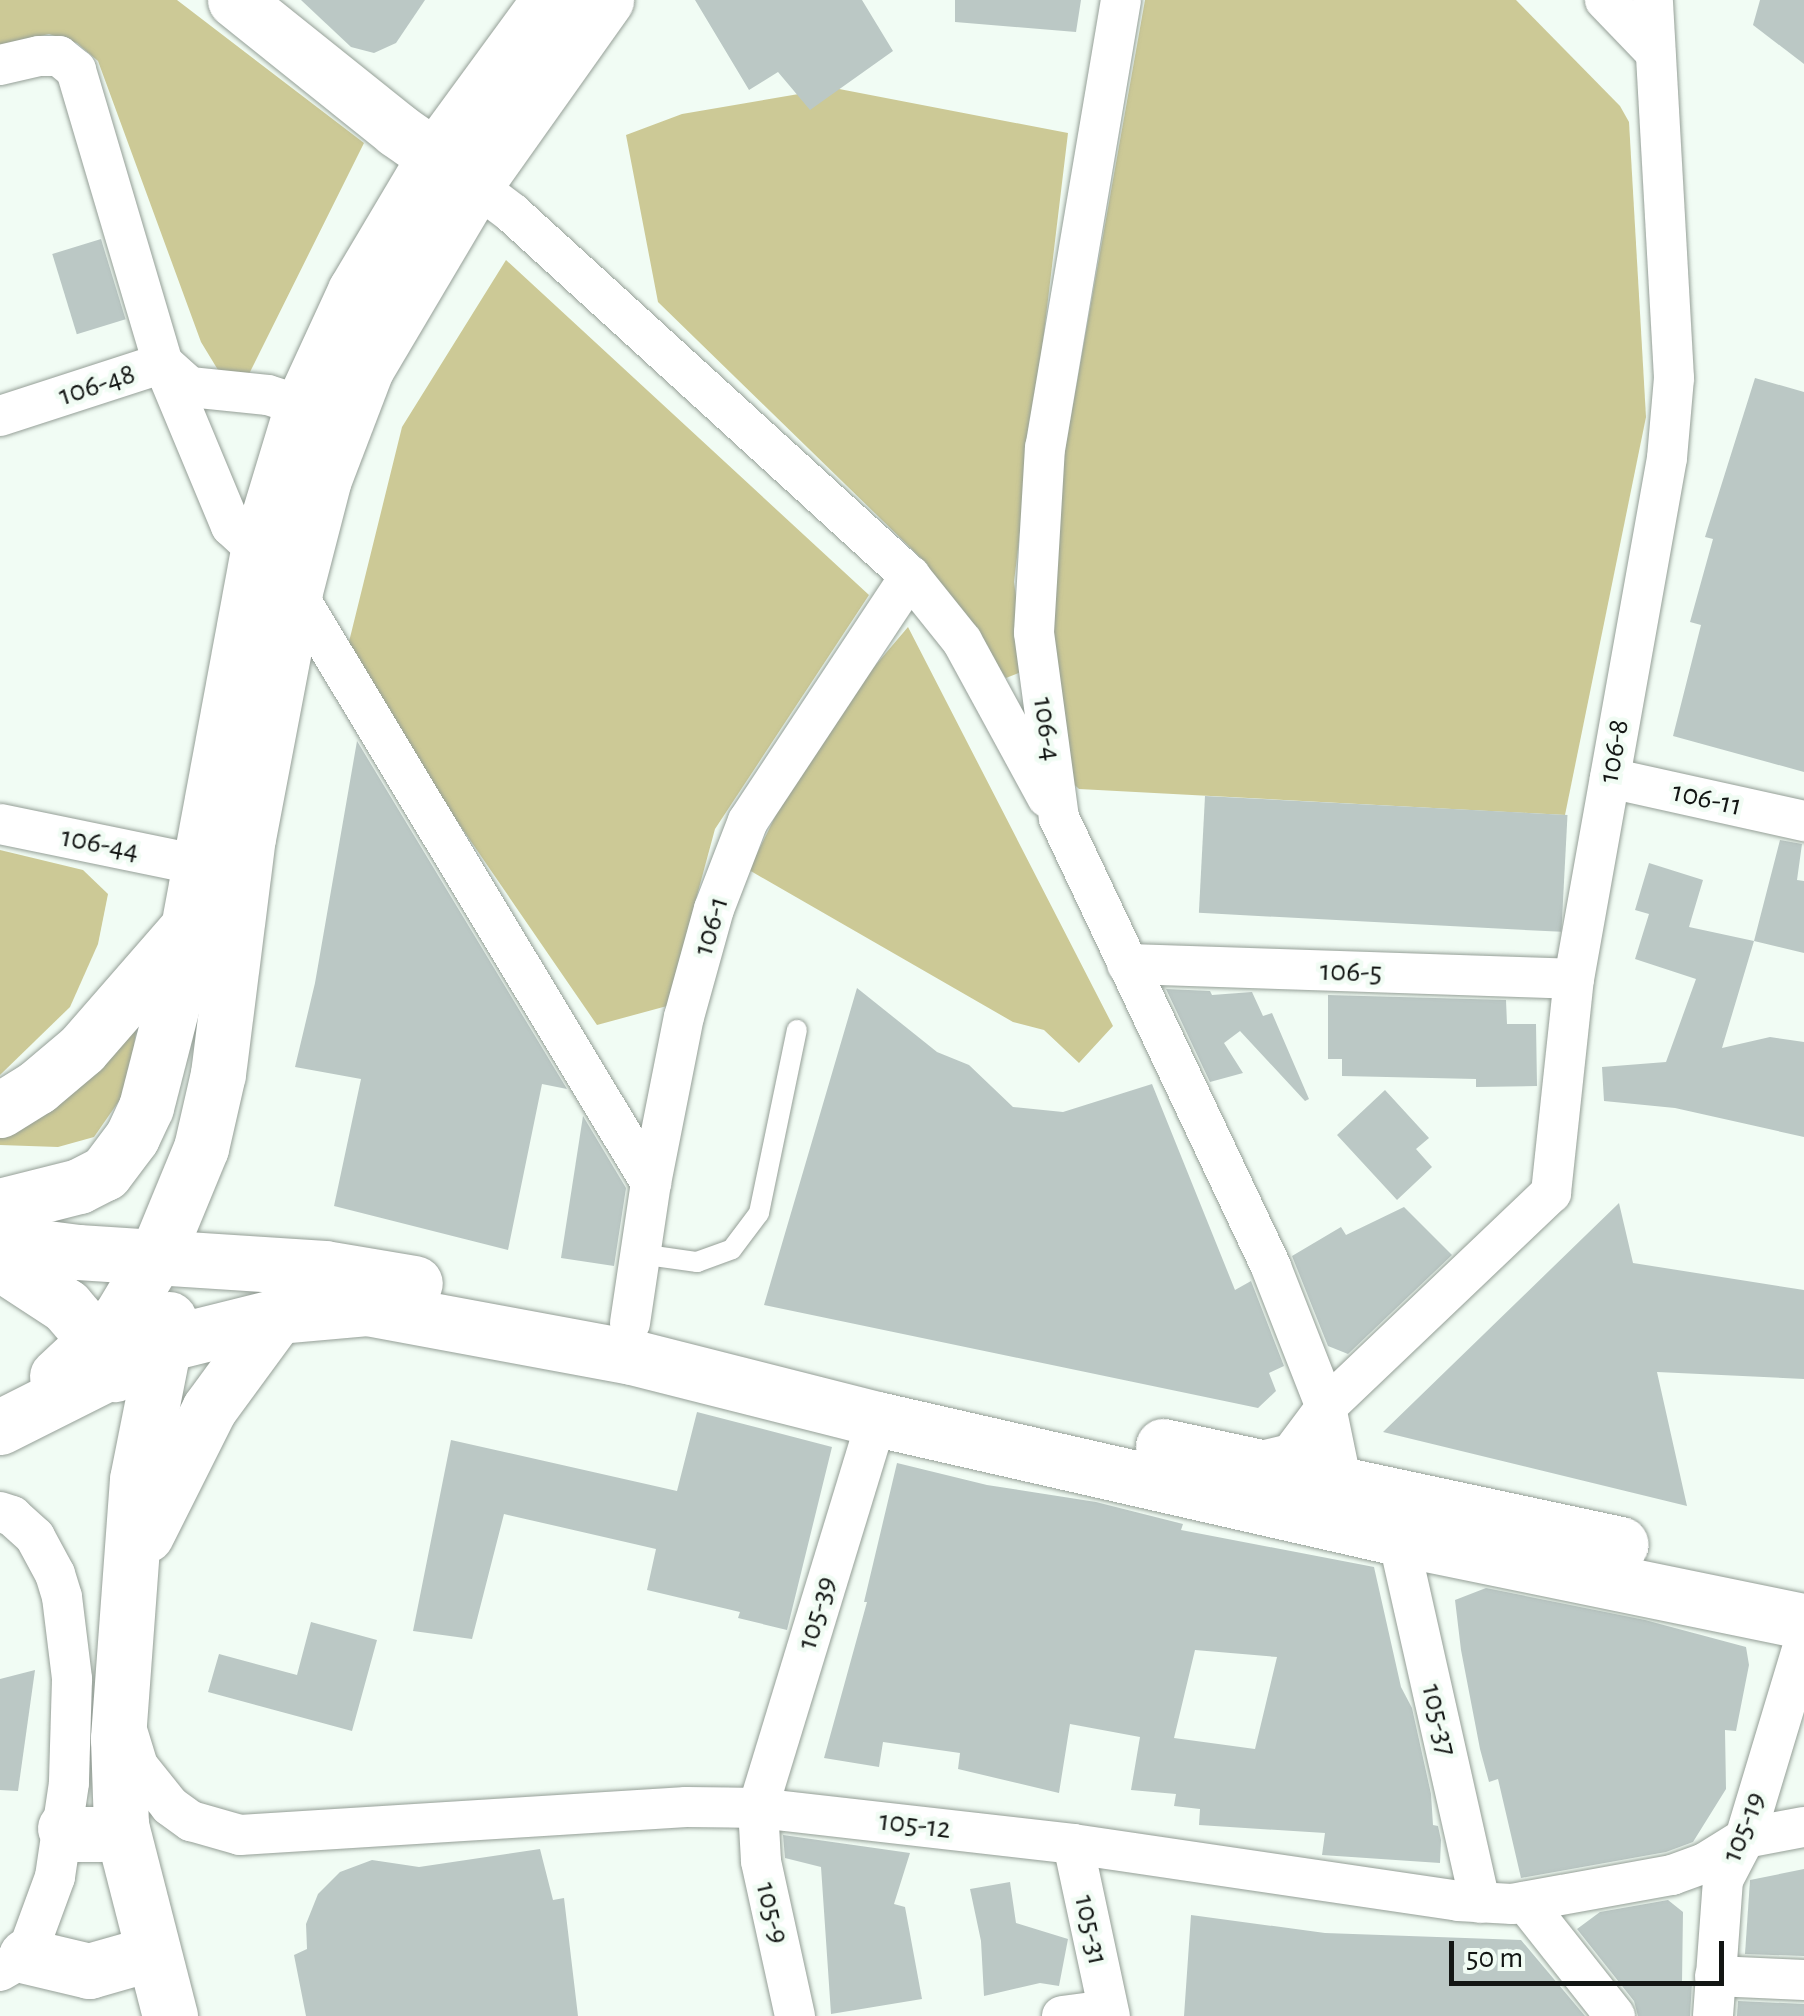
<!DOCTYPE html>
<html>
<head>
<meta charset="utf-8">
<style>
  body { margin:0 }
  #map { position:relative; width:1804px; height:2016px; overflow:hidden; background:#f1fcf4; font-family:"Alegreya Sans",sans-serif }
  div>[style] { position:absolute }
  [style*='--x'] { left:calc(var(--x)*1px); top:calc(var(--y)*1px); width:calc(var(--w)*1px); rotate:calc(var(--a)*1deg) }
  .green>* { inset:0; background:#ccc996 }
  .building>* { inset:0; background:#bbc8c5; transform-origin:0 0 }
  .roads { filter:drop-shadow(0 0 2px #959f97) drop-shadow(0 0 2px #959f97) }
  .lane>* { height:20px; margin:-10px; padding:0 10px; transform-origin:10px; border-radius:10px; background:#fff }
  .street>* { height:40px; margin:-20px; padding:0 20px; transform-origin:20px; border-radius:20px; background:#fff }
  .secondary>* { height:55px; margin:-27.5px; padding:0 27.5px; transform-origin:27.5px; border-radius:27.5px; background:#fff }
  .primary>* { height:55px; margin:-27.5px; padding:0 27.5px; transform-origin:27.5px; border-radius:27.5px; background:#fff }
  span { translate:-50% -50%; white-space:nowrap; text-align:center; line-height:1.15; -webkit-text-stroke:9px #f1fcf4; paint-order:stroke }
  .street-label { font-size:30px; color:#131614 }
  .scale { position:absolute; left:1449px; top:1941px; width:275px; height:45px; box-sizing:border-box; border:5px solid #131614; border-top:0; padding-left:12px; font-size:30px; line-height:35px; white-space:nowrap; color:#131614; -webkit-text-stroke:8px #f1fcf4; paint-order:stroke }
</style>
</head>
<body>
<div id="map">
  <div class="green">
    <div style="clip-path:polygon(0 0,177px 0,364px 143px,243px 386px,218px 370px,201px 342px,98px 61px,77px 43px,49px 34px,0 45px)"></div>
    <div style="clip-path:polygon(1145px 0,1516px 0,1620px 106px,1629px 122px,1646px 417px,1565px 815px,1079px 789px,1067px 778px,1054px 657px,1053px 517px)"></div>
    <div style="clip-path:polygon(834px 88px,1068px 133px,1014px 582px,1026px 670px,1006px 678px,921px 558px,658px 302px,626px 135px,682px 114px)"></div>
    <div style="clip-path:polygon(506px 260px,869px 595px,715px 829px,667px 1006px,597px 1025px,345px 658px,402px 427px)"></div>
    <div style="clip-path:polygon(908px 627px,1113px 1026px,1079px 1063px,1044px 1030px,1013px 1022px,749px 870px,813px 739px)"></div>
    <div style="clip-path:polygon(0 850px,83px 870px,108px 894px,98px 944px,70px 1007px,0 1075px)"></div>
    <div style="clip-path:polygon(137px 1024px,128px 1088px,94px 1137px,58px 1147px,0 1145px,0 1131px)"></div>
  </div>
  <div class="building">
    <div style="clip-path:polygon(301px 0,425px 0,396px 43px,374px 53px,351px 47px)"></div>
    <div style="clip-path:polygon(695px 0,862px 0,893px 51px,810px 110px,778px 72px,749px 90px)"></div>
    <div style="clip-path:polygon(955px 0,1081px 0,1076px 32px,955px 22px)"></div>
    <div style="clip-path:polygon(1760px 0,1804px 0,1804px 64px,1753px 25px)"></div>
    <div style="left:101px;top:239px;width:84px;height:51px;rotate:73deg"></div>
    <div style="clip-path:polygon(1755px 378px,1804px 392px,1804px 772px,1673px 736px,1701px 625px,1690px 622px,1713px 539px,1705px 537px)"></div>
    <div style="clip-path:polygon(357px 741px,567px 1089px,542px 1084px,508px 1250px,334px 1206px,361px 1079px,295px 1067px,315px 983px)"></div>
    <div style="left:1205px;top:796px;width:363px;height:117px;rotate:3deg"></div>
    <div style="clip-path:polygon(1780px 840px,1802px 844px,1797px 880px,1804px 881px,1804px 953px,1754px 941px)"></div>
    <div style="clip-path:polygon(1649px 863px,1703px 880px,1689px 927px,1754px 941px,1722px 1048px,1770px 1037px,1804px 1042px,1804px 1137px,1675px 1108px,1604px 1101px,1602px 1067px,1666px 1062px,1696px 979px,1635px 959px,1649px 914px,1635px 910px)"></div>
    <div style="clip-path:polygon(857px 988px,937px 1052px,969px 1065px,1013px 1107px,1063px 1112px,1152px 1084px,1235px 1290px,1251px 1281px,1284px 1366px,1269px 1373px,1276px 1391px,1258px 1408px,764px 1305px)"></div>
    <div style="clip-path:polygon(1166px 989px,1210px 991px,1212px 995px,1252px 992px,1263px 1016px,1272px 1013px,1309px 1099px,1305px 1101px,1240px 1031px,1224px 1043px,1243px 1073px,1210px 1082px)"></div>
    <div style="clip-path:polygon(1328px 995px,1506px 1000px,1507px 1024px,1536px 1024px,1537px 1086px,1476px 1087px,1476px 1079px,1342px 1076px,1342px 1059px,1328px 1059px)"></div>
    <div style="clip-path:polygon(1385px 1090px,1429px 1138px,1416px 1149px,1432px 1167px,1397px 1200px,1337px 1135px)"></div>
    <div style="clip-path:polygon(583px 1116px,626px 1188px,614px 1266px,561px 1258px)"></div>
    <div style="clip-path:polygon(1619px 1203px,1633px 1263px,1804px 1290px,1804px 1379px,1657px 1372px,1687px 1506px,1383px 1432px)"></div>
    <div style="clip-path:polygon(1404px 1207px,1452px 1255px,1348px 1354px,1328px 1346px,1292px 1256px,1341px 1227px,1346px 1235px)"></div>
    <div style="clip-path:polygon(697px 1412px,832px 1447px,787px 1630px,738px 1618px,740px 1612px,647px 1590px,656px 1549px,504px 1514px,472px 1639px,413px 1631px,451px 1440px,677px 1491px)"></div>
    <div style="clip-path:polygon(evenodd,897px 1463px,987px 1485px,1096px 1502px,1183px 1524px,1181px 1530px,1374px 1567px,1401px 1687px,1412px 1708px,1431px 1794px,1433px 1825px,1438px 1826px,1441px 1840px,1440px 1863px,1322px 1855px,1325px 1833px,1199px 1825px,1200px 1809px,1174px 1806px,1176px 1794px,1131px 1790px,1140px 1737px,1070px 1724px,1059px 1793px,958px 1769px,960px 1753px,883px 1742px,879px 1767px,824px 1758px,867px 1602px,864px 1602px,897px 1463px,1195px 1650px,1277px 1657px,1255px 1749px,1174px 1738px,1195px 1650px)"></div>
    <div style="clip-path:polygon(1486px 1588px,1645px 1620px,1746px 1647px,1749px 1665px,1736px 1731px,1725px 1730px,1726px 1789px,1693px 1842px,1666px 1852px,1521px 1878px,1498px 1779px,1489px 1782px,1480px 1749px,1461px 1650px,1455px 1600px)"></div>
    <div style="clip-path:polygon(311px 1622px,377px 1640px,352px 1731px,208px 1692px,219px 1654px,297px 1675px)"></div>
    <div style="clip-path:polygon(35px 1670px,18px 1791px,0 1790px,0 1679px)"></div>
    <div style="clip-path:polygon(783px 1835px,910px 1853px,894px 1904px,905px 1907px,922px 1999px,831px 2014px,821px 1867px,785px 1858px)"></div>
    <div style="clip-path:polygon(540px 1849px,553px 1900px,564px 1898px,578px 2016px,306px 2016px,294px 1955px,307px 1949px,306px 1924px,318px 1894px,340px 1872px,372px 1860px,419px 1867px)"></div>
    <div style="clip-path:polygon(1804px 1869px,1804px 1956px,1745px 1954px,1750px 1880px)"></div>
    <div style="clip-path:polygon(1010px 1882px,1016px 1923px,1068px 1939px,1059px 1986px,1040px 1983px,984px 1996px,981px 1941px,970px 1889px)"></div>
    <div style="clip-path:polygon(1668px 1900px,1683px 1912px,1682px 1982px,1692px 1983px,1690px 2016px,1638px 2016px,1634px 2001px,1577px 1929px,1600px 1912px)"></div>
    <div style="clip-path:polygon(1191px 1915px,1325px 1933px,1521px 1940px,1585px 2016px,1184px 2016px)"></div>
    <div style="clip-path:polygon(1738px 2001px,1804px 2004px,1804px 2016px,1737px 2016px)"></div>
  </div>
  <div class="roads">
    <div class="lane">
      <div style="--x:640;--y:1254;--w:58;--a:8"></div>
      <div style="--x:697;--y:1262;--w:37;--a:-20"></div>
      <div style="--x:732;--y:1249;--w:45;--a:-53.1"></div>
      <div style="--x:759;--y:1213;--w:187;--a:-78.3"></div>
    </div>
    <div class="street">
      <div style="--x:1121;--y:0;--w:453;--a:99.6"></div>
      <div style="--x:1045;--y:447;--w:186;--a:93.4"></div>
      <div style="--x:1034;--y:633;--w:187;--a:82.3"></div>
      <div style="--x:1059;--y:818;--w:497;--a:64.7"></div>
      <div style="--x:1271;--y:1267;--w:150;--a:68.6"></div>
      <div style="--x:1326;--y:1407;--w:79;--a:78.3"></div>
      <div style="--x:1605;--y:0;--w:72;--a:46.1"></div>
      <div style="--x:0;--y:65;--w:40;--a:-13"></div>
      <div style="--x:39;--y:56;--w:20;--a:0"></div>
      <div style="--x:59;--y:56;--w:22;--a:39"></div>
      <div style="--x:76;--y:70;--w:306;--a:73.5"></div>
      <div style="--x:163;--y:363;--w:177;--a:67.4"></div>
      <div style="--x:231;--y:526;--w:37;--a:43"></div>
      <div style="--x:475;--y:185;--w:46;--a:37.1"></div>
      <div style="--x:512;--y:213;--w:539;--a:42.37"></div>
      <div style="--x:910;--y:576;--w:83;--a:51.3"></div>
      <div style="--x:962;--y:641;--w:178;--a:61.4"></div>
      <div style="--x:0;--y:416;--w:171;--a:-18"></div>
      <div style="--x:163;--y:363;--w:36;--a:42"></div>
      <div style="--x:190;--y:387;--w:78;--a:5.9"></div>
      <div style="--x:268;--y:395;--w:36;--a:18"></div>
      <div style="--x:295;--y:591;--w:691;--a:58.98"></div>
      <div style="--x:1610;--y:778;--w:199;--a:12.5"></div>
      <div style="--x:0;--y:824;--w:204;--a:11.6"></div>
      <div style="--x:1127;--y:964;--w:447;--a:1.9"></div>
      <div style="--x:630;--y:1323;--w:142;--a:-81.5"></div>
      <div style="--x:651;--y:1183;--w:169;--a:-78.8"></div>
      <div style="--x:684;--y:1017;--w:112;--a:-74.5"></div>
      <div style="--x:714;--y:909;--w:94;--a:-68.9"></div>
      <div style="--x:748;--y:821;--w:294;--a:-56.5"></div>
      <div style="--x:1249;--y:1464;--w:43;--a:-13.4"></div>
      <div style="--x:1291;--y:1454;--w:59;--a:-53.3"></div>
      <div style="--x:1326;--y:1407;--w:311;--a:-43.6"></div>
      <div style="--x:1551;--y:1193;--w:215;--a:-83.9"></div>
      <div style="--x:1574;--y:979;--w:529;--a:-79.88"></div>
      <div style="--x:1667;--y:458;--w:80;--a:-85"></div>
      <div style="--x:1674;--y:378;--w:379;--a:-93.2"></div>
      <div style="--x:0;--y:1512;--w:13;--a:18"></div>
      <div style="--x:12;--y:1516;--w:31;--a:42"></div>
      <div style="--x:35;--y:1537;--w:42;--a:61.6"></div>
      <div style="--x:55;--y:1574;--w:24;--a:73"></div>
      <div style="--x:62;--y:1597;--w:83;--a:83"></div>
      <div style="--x:72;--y:1679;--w:104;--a:91.7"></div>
      <div style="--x:69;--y:1783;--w:95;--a:98.5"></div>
      <div style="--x:55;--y:1877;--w:84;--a:110.2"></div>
      <div style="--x:26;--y:1956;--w:30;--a:150"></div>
      <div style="--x:1398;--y:1538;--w:374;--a:77.3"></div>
      <div style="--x:127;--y:1730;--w:38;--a:73"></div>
      <div style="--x:138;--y:1766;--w:51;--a:51.3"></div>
      <div style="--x:170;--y:1806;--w:26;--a:36"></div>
      <div style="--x:191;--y:1821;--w:51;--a:15.9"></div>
      <div style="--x:240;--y:1835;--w:447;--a:-3.6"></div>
      <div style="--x:686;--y:1807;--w:72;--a:0.8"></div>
      <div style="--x:758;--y:1808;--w:317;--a:6.5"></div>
      <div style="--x:1073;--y:1844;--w:389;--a:8.4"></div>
      <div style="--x:1458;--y:1901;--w:54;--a:3.2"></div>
      <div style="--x:1512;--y:1904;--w:163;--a:-10.3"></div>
      <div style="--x:1672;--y:1875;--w:35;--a:-20"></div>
      <div style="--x:1705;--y:1863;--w:47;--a:-32"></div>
      <div style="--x:1745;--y:1838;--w:60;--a:-10.6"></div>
      <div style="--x:1073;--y:1844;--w:176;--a:77.9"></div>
      <div style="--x:1525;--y:1902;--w:145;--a:51.7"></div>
      <div style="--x:1715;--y:1976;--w:89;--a:2.6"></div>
      <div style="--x:795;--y:2016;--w:159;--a:-102.4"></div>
      <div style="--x:761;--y:1861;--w:53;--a:-93.2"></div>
      <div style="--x:758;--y:1808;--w:407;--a:-73"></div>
      <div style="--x:1062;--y:2016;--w:46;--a:-7.4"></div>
      <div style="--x:1713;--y:2016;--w:136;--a:-85.8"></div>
      <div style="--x:1723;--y:1880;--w:47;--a:-62.4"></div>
      <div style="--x:1745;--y:1838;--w:205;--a:-73.2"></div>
    </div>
    <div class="secondary">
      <div style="--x:235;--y:0;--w:208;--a:38.7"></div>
      <div style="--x:397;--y:130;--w:94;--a:35"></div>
    </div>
    <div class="primary">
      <div style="--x:0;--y:1110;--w:44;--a:-31.9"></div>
      <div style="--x:37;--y:1087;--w:59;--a:-40.2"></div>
      <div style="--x:82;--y:1049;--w:155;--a:-48.9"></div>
      <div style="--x:0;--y:1206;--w:81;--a:-14.2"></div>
      <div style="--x:79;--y:1186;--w:29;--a:-27"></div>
      <div style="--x:105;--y:1173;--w:45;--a:-53.1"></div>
      <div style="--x:132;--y:1137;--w:33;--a:-65"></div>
      <div style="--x:146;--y:1107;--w:129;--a:-75.6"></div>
      <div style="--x:178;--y:982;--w:438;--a:-79.5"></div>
      <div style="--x:258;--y:551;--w:152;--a:-73.1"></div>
      <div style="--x:302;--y:406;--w:127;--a:-65.3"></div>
      <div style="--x:355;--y:291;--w:157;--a:-59.3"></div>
      <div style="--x:435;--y:156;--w:193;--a:-53.8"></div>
      <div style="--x:0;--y:1242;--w:79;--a:7.3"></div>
      <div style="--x:78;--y:1252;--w:247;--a:3.7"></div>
      <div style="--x:324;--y:1268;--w:92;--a:9.4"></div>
      <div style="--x:0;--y:1263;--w:79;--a:33.1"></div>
      <div style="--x:66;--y:1306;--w:46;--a:49.4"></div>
      <div style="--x:96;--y:1341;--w:38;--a:61"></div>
      <div style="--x:169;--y:1319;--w:163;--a:101.3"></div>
      <div style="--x:137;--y:1479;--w:261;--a:94.2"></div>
      <div style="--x:118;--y:1739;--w:86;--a:88"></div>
      <div style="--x:121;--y:1825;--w:197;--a:75.6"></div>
      <div style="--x:57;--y:1376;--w:86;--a:-43.1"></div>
      <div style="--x:120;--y:1317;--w:70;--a:-59"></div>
      <div style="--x:156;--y:1257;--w:118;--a:-67.6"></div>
      <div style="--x:201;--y:1148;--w:76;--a:-77.1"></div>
      <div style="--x:218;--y:1074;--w:238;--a:-82.8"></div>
      <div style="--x:248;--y:838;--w:251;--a:-79.2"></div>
      <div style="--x:295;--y:591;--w:116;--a:-75.5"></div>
      <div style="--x:324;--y:479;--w:118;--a:-69.1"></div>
      <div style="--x:366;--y:369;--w:214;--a:-59.4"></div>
      <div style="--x:475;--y:185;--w:227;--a:-54.7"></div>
      <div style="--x:0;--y:1427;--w:185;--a:-26.7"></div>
      <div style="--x:165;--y:1344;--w:115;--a:-14"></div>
      <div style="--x:277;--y:1316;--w:90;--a:-5.1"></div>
      <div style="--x:367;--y:1308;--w:269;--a:10.5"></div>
      <div style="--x:632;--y:1357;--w:253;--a:14.2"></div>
      <div style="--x:877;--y:1419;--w:534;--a:12.87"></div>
      <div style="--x:1398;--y:1538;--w:414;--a:11.6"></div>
      <div style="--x:1163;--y:1446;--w:468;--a:12.1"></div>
      <div style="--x:146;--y:1535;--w:141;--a:-63.4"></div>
      <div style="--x:209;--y:1409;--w:115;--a:-53.8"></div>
      <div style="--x:65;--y:1828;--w:13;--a:27"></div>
      <div style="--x:77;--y:1834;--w:22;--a:0"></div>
      <div style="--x:99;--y:1834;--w:24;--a:-22"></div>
      <div style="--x:26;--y:1956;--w:65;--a:13.4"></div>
      <div style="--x:89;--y:1971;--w:66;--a:-15.9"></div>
    </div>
  </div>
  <div class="street-label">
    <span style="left:97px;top:385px;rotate:-18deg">106-48</span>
    <span style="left:1047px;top:729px;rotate:82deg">106-4</span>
    <span style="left:1614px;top:751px;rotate:-80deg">106-8</span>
    <span style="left:1707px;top:799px;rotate:13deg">106-11</span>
    <span style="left:100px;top:844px;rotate:11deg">106-44</span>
    <span style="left:711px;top:926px;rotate:-73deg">106-1</span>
    <span style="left:1351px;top:972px;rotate:2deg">106-5</span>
    <span style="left:817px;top:1613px;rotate:-73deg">105-39</span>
    <span style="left:1439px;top:1720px;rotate:77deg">105-37</span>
    <span style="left:915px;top:1825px;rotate:7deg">105-12</span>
    <span style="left:1744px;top:1827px;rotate:-68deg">105-19</span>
    <span style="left:772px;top:1913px;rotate:77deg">105-9</span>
    <span style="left:1091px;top:1930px;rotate:78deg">105-31</span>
  </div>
  <div class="scale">50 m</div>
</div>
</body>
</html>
